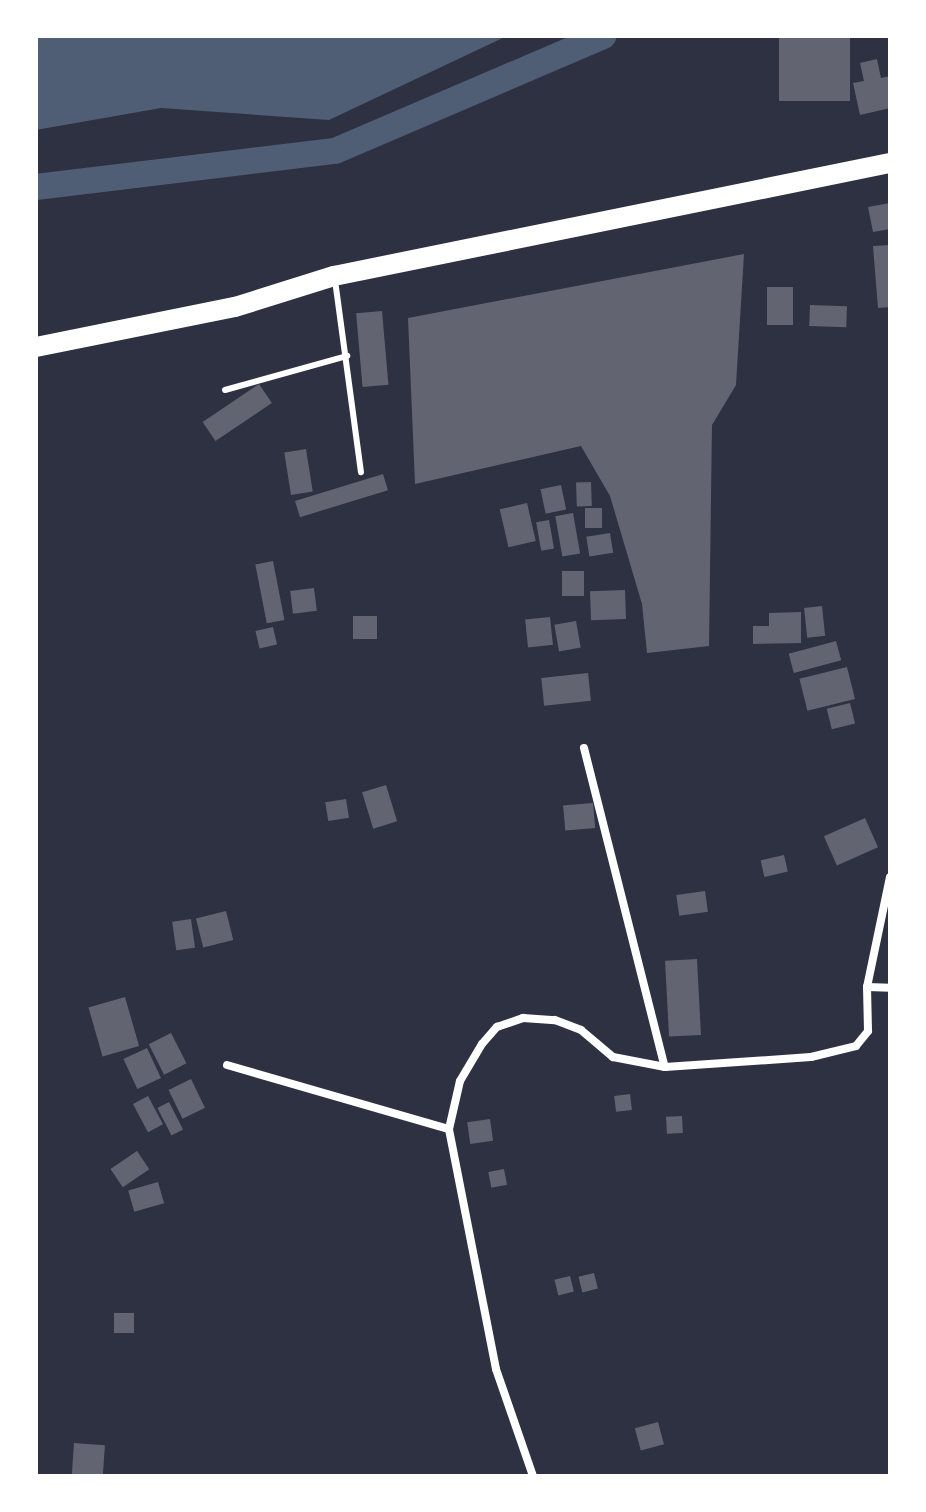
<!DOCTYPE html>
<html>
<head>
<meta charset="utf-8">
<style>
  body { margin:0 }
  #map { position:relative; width:926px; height:1512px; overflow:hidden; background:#2d3142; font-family:Spectral,serif }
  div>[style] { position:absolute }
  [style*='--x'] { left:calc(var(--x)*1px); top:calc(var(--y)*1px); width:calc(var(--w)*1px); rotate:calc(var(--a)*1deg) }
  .water>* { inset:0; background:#4f5d75 }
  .canal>* { height:26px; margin:-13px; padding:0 13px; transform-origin:13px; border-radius:13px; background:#4f5d75 }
  .building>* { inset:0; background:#626471; transform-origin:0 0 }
  .service>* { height:6px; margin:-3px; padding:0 3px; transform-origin:3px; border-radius:3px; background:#fff }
  .minor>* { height:8px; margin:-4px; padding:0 4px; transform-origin:4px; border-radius:4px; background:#fff }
  .primary>* { height:20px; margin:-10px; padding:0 10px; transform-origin:10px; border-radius:10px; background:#fff }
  span { translate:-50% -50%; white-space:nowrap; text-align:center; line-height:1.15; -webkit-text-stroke:8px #fff; paint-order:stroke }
  .frame { position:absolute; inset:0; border:38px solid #fff; pointer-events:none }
</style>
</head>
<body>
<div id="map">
  <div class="water">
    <div style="clip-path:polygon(36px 36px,507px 36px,329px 120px,161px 108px,36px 130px)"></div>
  </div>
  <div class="canal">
    <div style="--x:36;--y:187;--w:301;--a:-6.9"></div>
    <div style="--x:335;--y:151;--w:292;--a:-23.2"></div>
  </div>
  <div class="building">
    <div style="left:779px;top:36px;width:71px;height:65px"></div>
    <div style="clip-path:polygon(877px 59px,881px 78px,890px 76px,890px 108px,860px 115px,853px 83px,864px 81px,860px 63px)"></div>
    <div style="clip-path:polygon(890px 203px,890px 229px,873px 232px,868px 207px)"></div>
    <div style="clip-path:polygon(890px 245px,890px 307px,878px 308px,873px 246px)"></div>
    <div style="clip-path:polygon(744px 254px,736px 385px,712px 425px,709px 646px,647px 653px,642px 604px,610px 496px,581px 446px,415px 484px,408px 318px)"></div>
    <div style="left:767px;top:287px;width:26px;height:38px"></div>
    <div style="left:810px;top:305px;width:37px;height:21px;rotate:2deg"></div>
    <div style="left:382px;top:311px;width:74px;height:26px;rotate:85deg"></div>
    <div style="left:259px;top:384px;width:23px;height:68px;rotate:56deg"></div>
    <div style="left:306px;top:449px;width:43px;height:22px;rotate:81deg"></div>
    <div style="left:383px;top:474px;width:17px;height:92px;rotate:73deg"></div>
    <div style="left:591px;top:482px;width:24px;height:15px;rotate:88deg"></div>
    <div style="left:561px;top:485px;width:25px;height:21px;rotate:78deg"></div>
    <div style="left:527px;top:503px;width:39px;height:28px;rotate:77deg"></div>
    <div style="left:585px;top:508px;width:17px;height:20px"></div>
    <div style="left:573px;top:513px;width:41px;height:18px;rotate:80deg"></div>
    <div style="left:549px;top:520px;width:29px;height:13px;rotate:80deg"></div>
    <div style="left:610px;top:533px;width:20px;height:24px;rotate:81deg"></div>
    <div style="left:273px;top:561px;width:60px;height:18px;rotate:79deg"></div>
    <div style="left:562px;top:571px;width:22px;height:25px"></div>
    <div style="left:314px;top:588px;width:23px;height:24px;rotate:83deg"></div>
    <div style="left:625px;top:590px;width:29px;height:35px;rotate:88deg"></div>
    <div style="left:822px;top:606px;width:30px;height:18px;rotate:84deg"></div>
    <div style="clip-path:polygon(801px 612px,801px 643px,753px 644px,753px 626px,769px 626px,769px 613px)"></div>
    <div style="left:353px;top:616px;width:24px;height:23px"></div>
    <div style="left:550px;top:617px;width:28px;height:25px;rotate:84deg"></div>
    <div style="left:576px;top:621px;width:27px;height:22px;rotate:80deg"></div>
    <div style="left:273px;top:627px;width:18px;height:18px;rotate:77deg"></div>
    <div style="left:836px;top:641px;width:20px;height:49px;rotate:75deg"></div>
    <div style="left:847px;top:667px;width:33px;height:49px;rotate:76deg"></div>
    <div style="left:588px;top:673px;width:28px;height:47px;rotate:84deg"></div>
    <div style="left:850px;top:703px;width:21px;height:24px;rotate:76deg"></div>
    <div style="left:386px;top:785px;width:38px;height:25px;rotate:73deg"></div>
    <div style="left:346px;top:799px;width:19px;height:21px;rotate:81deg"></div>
    <div style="left:593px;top:803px;width:25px;height:30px;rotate:85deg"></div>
    <div style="left:865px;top:818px;width:32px;height:45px;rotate:66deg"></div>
    <div style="left:784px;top:855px;width:17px;height:24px;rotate:77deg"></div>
    <div style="left:705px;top:891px;width:21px;height:29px;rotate:82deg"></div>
    <div style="left:226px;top:911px;width:30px;height:31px;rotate:76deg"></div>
    <div style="left:191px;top:919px;width:29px;height:19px;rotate:82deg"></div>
    <div style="left:697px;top:959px;width:76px;height:32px;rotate:87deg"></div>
    <div style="left:125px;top:997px;width:51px;height:38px;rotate:74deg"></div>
    <div style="left:171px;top:1033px;width:34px;height:25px;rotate:63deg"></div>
    <div style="left:147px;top:1048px;width:33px;height:26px;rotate:65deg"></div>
    <div style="left:191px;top:1079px;width:32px;height:25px;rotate:64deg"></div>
    <div style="left:630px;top:1094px;width:16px;height:16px;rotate:83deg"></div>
    <div style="left:148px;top:1096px;width:32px;height:17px;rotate:62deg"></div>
    <div style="left:169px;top:1102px;width:31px;height:13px;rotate:63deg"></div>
    <div style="left:682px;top:1116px;width:17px;height:16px;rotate:87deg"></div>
    <div style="left:490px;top:1119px;width:22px;height:23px;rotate:82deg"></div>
    <div style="left:137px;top:1151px;width:22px;height:32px;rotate:56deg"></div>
    <div style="left:504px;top:1169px;width:16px;height:16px;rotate:79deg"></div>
    <div style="left:158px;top:1182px;width:22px;height:31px;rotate:74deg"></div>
    <div style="left:594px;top:1273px;width:16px;height:16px;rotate:76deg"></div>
    <div style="left:570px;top:1276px;width:16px;height:16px;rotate:76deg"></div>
    <div style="left:114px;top:1313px;width:20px;height:20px"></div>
    <div style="left:658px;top:1422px;width:23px;height:24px;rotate:75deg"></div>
    <div style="left:74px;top:1443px;width:31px;height:32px;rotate:4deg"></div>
  </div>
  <div class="service">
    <div style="--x:335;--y:280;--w:194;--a:82.3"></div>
    <div style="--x:225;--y:390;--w:127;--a:-15.6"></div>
  </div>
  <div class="minor">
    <div style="--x:584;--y:748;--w:329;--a:75.8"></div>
    <div style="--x:867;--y:987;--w:23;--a:2"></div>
    <div style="--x:227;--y:1065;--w:231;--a:16.1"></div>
    <div style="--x:533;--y:1476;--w:113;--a:-109.1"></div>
    <div style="--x:496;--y:1369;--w:245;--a:-101.1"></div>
    <div style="--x:449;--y:1129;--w:49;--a:-77.1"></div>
    <div style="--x:460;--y:1081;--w:43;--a:-59.3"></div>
    <div style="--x:482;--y:1044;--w:23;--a:-49"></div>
    <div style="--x:497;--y:1027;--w:28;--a:-19"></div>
    <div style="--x:523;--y:1018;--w:32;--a:4"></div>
    <div style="--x:555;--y:1020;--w:28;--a:21"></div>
    <div style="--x:581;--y:1030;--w:42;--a:40.2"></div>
    <div style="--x:613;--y:1057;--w:53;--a:10.9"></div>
    <div style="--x:665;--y:1067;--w:146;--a:-3.9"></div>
    <div style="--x:811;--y:1057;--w:46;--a:-13.7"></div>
    <div style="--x:856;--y:1046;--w:19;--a:-51"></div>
    <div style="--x:868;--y:1031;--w:44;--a:-91.3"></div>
    <div style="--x:867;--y:987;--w:112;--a:-78.2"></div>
  </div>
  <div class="primary">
    <div style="--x:36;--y:347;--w:203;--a:-11.4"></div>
    <div style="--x:235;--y:307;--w:104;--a:-17.4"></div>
    <div style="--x:334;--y:276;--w:567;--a:-11.49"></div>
  </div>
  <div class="frame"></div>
</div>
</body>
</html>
